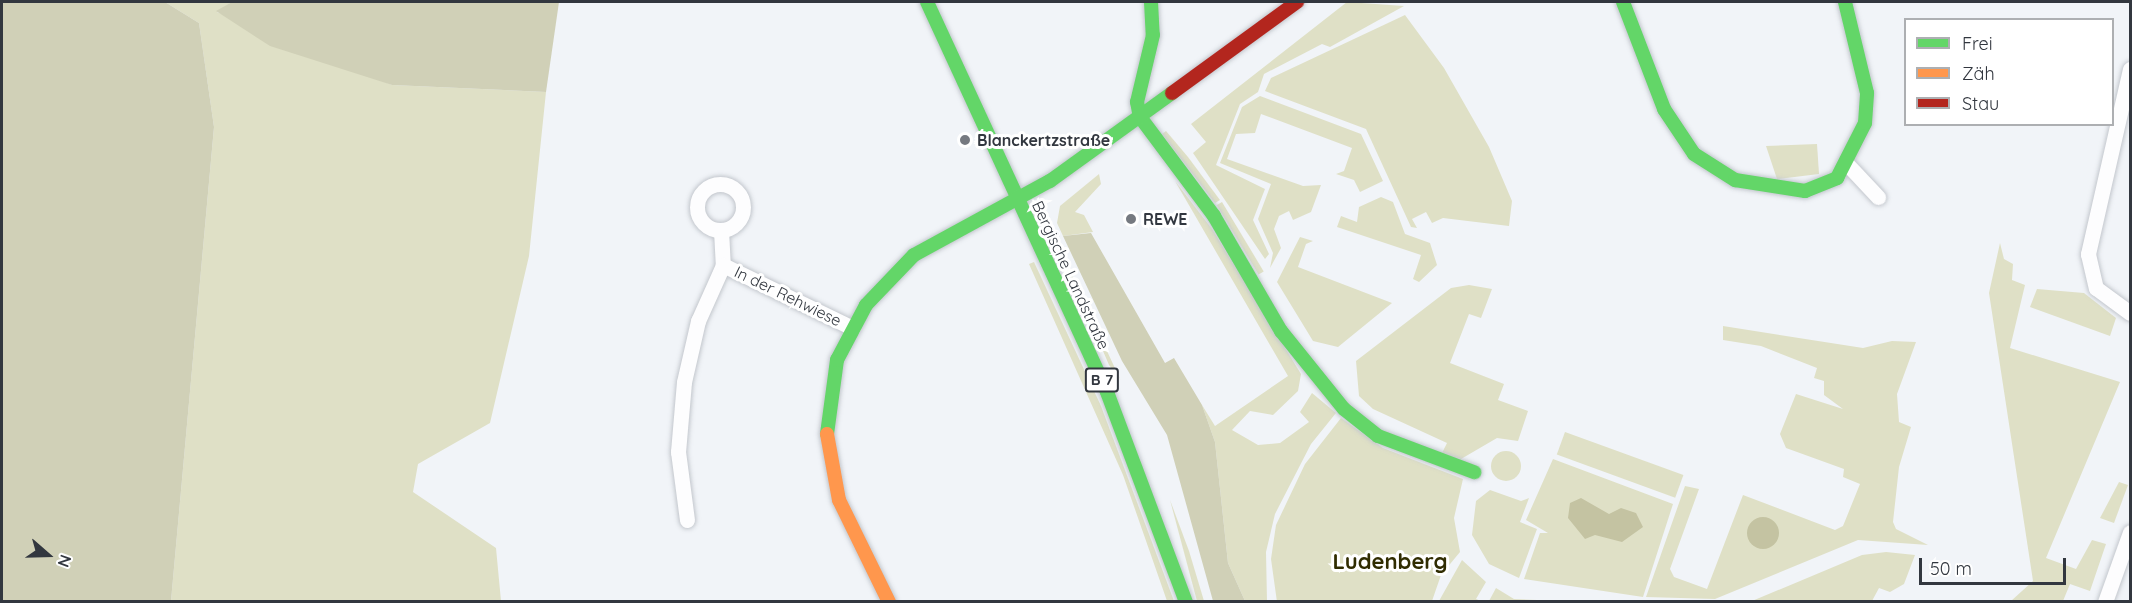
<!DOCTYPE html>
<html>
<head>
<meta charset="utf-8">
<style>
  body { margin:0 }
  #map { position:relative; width:2132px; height:603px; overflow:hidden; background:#f1f4f8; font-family:Quicksand,sans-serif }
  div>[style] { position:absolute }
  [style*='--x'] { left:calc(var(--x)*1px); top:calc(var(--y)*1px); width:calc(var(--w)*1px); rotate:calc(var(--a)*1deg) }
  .green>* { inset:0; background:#dfe0c6; transform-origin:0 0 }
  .round { border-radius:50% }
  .forest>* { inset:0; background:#d0d0b7 }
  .water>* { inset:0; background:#c4c3a2 }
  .roads { filter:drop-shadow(0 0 2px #c3c7cd) drop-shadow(0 0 2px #c3c7cd) }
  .street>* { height:15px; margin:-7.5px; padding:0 7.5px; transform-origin:7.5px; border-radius:7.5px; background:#fdfdfe }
  .street>.ring { margin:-7.5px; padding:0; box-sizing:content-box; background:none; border:15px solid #fdfdfe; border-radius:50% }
  .fast>* { height:14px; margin:-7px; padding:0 7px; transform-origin:7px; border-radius:7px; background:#63d668 }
  .slow>* { height:14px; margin:-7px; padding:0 7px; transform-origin:7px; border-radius:7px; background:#ff974d }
  .jam>* { height:14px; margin:-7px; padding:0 7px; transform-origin:7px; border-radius:7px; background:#b3261e }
  .dots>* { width:16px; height:16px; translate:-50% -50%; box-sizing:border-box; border:3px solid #fff; border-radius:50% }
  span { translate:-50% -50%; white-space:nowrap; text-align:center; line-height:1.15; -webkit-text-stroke:6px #fff; paint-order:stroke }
  .shield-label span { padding:2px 4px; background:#fff; border:2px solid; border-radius:4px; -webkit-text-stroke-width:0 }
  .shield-label { font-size:15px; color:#32373f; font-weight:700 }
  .poi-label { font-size:16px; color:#32373f; font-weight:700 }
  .left { translate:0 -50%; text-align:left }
  .street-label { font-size:16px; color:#32373f }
  .district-label { font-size:22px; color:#302c01; font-weight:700 }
  .frame { position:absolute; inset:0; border:3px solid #32373f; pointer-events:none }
  .legend { position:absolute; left:1904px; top:18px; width:210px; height:108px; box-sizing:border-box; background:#fff; border:2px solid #adafb2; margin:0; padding:8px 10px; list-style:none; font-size:18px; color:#32373f }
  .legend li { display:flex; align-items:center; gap:12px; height:30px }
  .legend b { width:30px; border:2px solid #adafb2 }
  .north { position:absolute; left:18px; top:525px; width:60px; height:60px; -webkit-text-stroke:4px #fff; paint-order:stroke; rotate:110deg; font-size:16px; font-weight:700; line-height:24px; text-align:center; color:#32373f }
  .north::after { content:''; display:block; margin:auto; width:21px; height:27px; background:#32373f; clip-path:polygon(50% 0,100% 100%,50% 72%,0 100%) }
  .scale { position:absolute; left:1919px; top:558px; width:147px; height:27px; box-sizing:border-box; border:3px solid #32373f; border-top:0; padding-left:8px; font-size:18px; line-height:21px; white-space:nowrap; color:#32373f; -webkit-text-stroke:4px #fff; paint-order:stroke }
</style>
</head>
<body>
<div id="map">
  <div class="green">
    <div style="clip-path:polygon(165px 2px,232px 2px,217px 12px,392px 85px,546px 92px,529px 256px,490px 423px,418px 464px,413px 492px,496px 548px,501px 601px,171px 601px,214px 127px,199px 23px)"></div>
    <div style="clip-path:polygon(1347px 2px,1404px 6px,1330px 47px,1322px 44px,1264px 74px,1258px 92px,1240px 104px,1216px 165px,1265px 189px,1253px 220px,1269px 254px,1265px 259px,1193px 153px,1206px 142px,1191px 124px)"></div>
    <div style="clip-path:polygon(1405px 15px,1444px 68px,1489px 147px,1512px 201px,1509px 226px,1443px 218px,1432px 223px,1426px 212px,1412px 219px,1417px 228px,1411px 227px,1366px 129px,1265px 91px,1271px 78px)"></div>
    <div style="clip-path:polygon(1260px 96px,1361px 134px,1383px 181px,1360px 192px,1354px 180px,1336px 174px,1344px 171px,1352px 148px,1261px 114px,1255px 133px,1236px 134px,1227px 159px,1303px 186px,1321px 185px,1311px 212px,1293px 220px,1289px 211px,1279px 216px,1274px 229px,1281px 248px,1270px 268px,1273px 253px,1258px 219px,1271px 184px,1220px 163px,1242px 107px)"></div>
    <div style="clip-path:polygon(1166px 131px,1188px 157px,1220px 200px,1215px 203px,1162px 134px)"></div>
    <div style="clip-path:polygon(1817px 144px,1819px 174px,1777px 179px,1766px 146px)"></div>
    <div style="clip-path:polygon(1099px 174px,1101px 184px,1075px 212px,1084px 215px,1093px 232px,1063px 236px,1057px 223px,1060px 206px)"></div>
    <div style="clip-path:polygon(1175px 181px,1212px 229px,1301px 374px,1298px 391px,1273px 415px,1250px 411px,1232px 430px,1258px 445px,1280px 443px,1309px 422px,1300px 412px,1312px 393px,1336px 413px,1311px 444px,1275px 514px,1266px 552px,1267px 601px,1245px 601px,1228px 563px,1215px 442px,1202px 405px,1215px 426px,1288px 376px)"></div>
    <div style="clip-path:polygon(1381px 197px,1393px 202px,1405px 234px,1430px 243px,1437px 265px,1419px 282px,1413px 279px,1421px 255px,1337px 227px,1341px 216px,1357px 222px,1359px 207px)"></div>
    <div style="left:1222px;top:202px;width:81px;height:6px;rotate:59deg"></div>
    <div style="clip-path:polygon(1300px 237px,1313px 241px,1306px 244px,1298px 267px,1392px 303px,1338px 347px,1313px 341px,1277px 282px)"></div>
    <div style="clip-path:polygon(2000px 243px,2004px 259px,2013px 264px,2012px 280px,2025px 285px,2010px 348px,2120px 382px,2046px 558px,2076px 569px,2092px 540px,2106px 544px,2090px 591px,2070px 584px,2063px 601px,2011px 601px,2033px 581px,1989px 293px)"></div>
    <div style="clip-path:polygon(1060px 250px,1120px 379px,1124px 384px,1109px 365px)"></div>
    <div style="clip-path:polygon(1034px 262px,1101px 406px,1174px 601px,1167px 601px,1123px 475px,1029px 264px)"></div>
    <div style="clip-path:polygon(1469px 285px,1492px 289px,1481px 318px,1469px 314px,1450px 363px,1504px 384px,1498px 400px,1528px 411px,1518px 441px,1497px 438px,1461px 459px,1441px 455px,1447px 443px,1373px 409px,1359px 396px,1356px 361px,1451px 288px)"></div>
    <div style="clip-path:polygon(2037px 289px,2084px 293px,2116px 318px,2110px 336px,2030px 307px)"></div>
    <div style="clip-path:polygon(1723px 326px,1863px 348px,1892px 341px,1916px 342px,1897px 394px,1899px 422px,1911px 427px,1899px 467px,1893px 522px,1896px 529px,1928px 545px,1858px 540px,1715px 599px,1646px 597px,1685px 486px,1699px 489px,1670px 569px,1674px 577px,1707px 589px,1743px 495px,1835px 530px,1843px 526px,1860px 484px,1843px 477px,1844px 469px,1786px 448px,1780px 434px,1796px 394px,1843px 409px,1824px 395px,1824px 381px,1814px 378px,1817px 368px,1761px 346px,1723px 340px)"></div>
    <div style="clip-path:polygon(1341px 418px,1383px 448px,1463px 479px,1454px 518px,1460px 552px,1441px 575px,1432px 601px,1277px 602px,1271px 559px,1276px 525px,1305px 464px)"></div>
    <div style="left:1565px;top:432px;width:126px;height:24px;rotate:20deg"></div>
    <div class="round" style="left:1491px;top:451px;width:30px;height:30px"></div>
    <div style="clip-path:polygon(1553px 459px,1673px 504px,1643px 597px,1524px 579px,1540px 533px,1548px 533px,1526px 520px)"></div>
    <div style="clip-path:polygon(2119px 482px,2128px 485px,2114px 523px,2100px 518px)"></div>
    <div style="clip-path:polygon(1490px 490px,1521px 501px,1529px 498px,1520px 522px,1537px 529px,1519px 578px,1489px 564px,1472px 535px,1476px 501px)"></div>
    <div style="clip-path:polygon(1170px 500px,1189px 551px,1204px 601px,1197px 601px)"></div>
    <div style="clip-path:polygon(1886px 552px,1915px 555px,1904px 584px,1890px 592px,1879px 588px,1872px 601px,1752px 601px,1862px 555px)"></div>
    <div style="clip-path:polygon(1462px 560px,1486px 582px,1476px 599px,1481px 601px,1439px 601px)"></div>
    <div style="clip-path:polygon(1496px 588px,1514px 599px,1563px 601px,1489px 601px)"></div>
  </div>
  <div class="forest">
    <div style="clip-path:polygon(2px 2px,165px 2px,199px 23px,214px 127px,171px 601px,2px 601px)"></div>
    <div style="clip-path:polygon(232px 2px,559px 2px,546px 92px,392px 85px,270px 46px,216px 11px)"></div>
    <div style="clip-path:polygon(1091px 233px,1165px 363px,1174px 358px,1202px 405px,1215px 442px,1228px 563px,1245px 601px,1213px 601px,1167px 435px,1122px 361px,1063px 236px)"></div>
  </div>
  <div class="water">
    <div style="clip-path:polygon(1581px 498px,1609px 514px,1621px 508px,1636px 513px,1643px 527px,1622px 542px,1595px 535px,1585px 539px,1568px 518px,1570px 503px)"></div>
    <div class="round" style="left:1747px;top:517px;width:32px;height:32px"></div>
  </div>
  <div class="roads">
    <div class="street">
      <div style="--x:2130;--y:69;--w:190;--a:102.8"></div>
      <div style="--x:2088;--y:254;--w:35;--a:77"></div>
      <div style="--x:2096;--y:288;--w:42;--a:36.3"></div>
      <div style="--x:1848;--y:165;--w:44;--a:46.8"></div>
      <div class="ring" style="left:697px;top:184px;width:31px;height:31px"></div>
      <div style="--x:721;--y:230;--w:35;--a:87"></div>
      <div style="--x:687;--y:520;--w:69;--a:-97.5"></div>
      <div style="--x:678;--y:452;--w:70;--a:-85.1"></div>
      <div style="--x:684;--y:382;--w:63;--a:-77.1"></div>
      <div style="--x:698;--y:321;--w:61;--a:-65.9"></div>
      <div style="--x:723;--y:265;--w:144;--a:25.9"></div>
      <div style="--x:2105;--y:602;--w:74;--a:-70.3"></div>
    </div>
    <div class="fast">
      <div style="--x:927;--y:2;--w:430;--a:65.2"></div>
      <div style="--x:1107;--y:392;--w:224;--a:69.4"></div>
      <div style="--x:1151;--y:2;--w:33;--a:87"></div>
      <div style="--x:1153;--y:35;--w:69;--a:103.4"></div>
      <div style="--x:1137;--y:102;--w:15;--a:79"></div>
      <div style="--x:1140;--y:117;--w:124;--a:53.2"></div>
      <div style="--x:1214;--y:216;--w:133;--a:59.8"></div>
      <div style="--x:1281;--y:331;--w:100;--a:51.1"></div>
      <div style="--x:1344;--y:409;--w:43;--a:38.5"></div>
      <div style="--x:1378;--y:436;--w:103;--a:20.6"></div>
      <div style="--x:1623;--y:2;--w:115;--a:69"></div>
      <div style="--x:1664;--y:109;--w:54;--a:56.3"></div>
      <div style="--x:1694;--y:154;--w:49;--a:32.4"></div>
      <div style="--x:1735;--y:180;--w:71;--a:8.9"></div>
      <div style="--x:1805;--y:191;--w:35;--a:-22"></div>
      <div style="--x:1837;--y:178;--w:62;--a:-63"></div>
      <div style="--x:1865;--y:123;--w:30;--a:-86"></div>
      <div style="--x:1867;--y:93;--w:94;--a:-103.6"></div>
      <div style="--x:827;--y:434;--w:75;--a:-82.3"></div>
      <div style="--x:837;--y:360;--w:62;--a:-62.2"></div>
      <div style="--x:866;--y:305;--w:69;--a:-46.2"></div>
      <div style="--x:914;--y:255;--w:155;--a:-28.6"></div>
      <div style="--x:1050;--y:181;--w:150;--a:-35.8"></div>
    </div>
    <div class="slow">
      <div style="--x:827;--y:434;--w:67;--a:79.7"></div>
      <div style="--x:839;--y:500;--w:114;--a:63.9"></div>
    </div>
    <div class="jam">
      <div style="--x:1172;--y:93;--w:155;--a:-36.1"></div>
    </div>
  </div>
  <div class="dots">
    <div style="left:965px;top:140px;background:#757980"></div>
    <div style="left:1131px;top:219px;background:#757980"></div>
  </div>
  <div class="shield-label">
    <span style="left:1102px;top:380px">B 7</span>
  </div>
  <div class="poi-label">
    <span class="left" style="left:977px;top:140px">Blanckertzstraße</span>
    <span class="left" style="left:1143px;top:219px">REWE</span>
  </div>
  <div class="street-label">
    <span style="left:1071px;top:275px;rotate:65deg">Bergische Landstraße</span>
    <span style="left:788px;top:296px;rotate:26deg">In der Rehwiese</span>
  </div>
  <div class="district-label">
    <span style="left:1390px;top:562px">Ludenberg</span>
  </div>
  <div class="frame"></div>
  <ul class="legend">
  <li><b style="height:8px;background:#63d668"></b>Frei</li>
  <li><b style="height:8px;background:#ff974d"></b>Zäh</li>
  <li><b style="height:8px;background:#b3261e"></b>Stau</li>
  </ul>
  <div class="north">N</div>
  <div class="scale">50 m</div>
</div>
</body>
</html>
